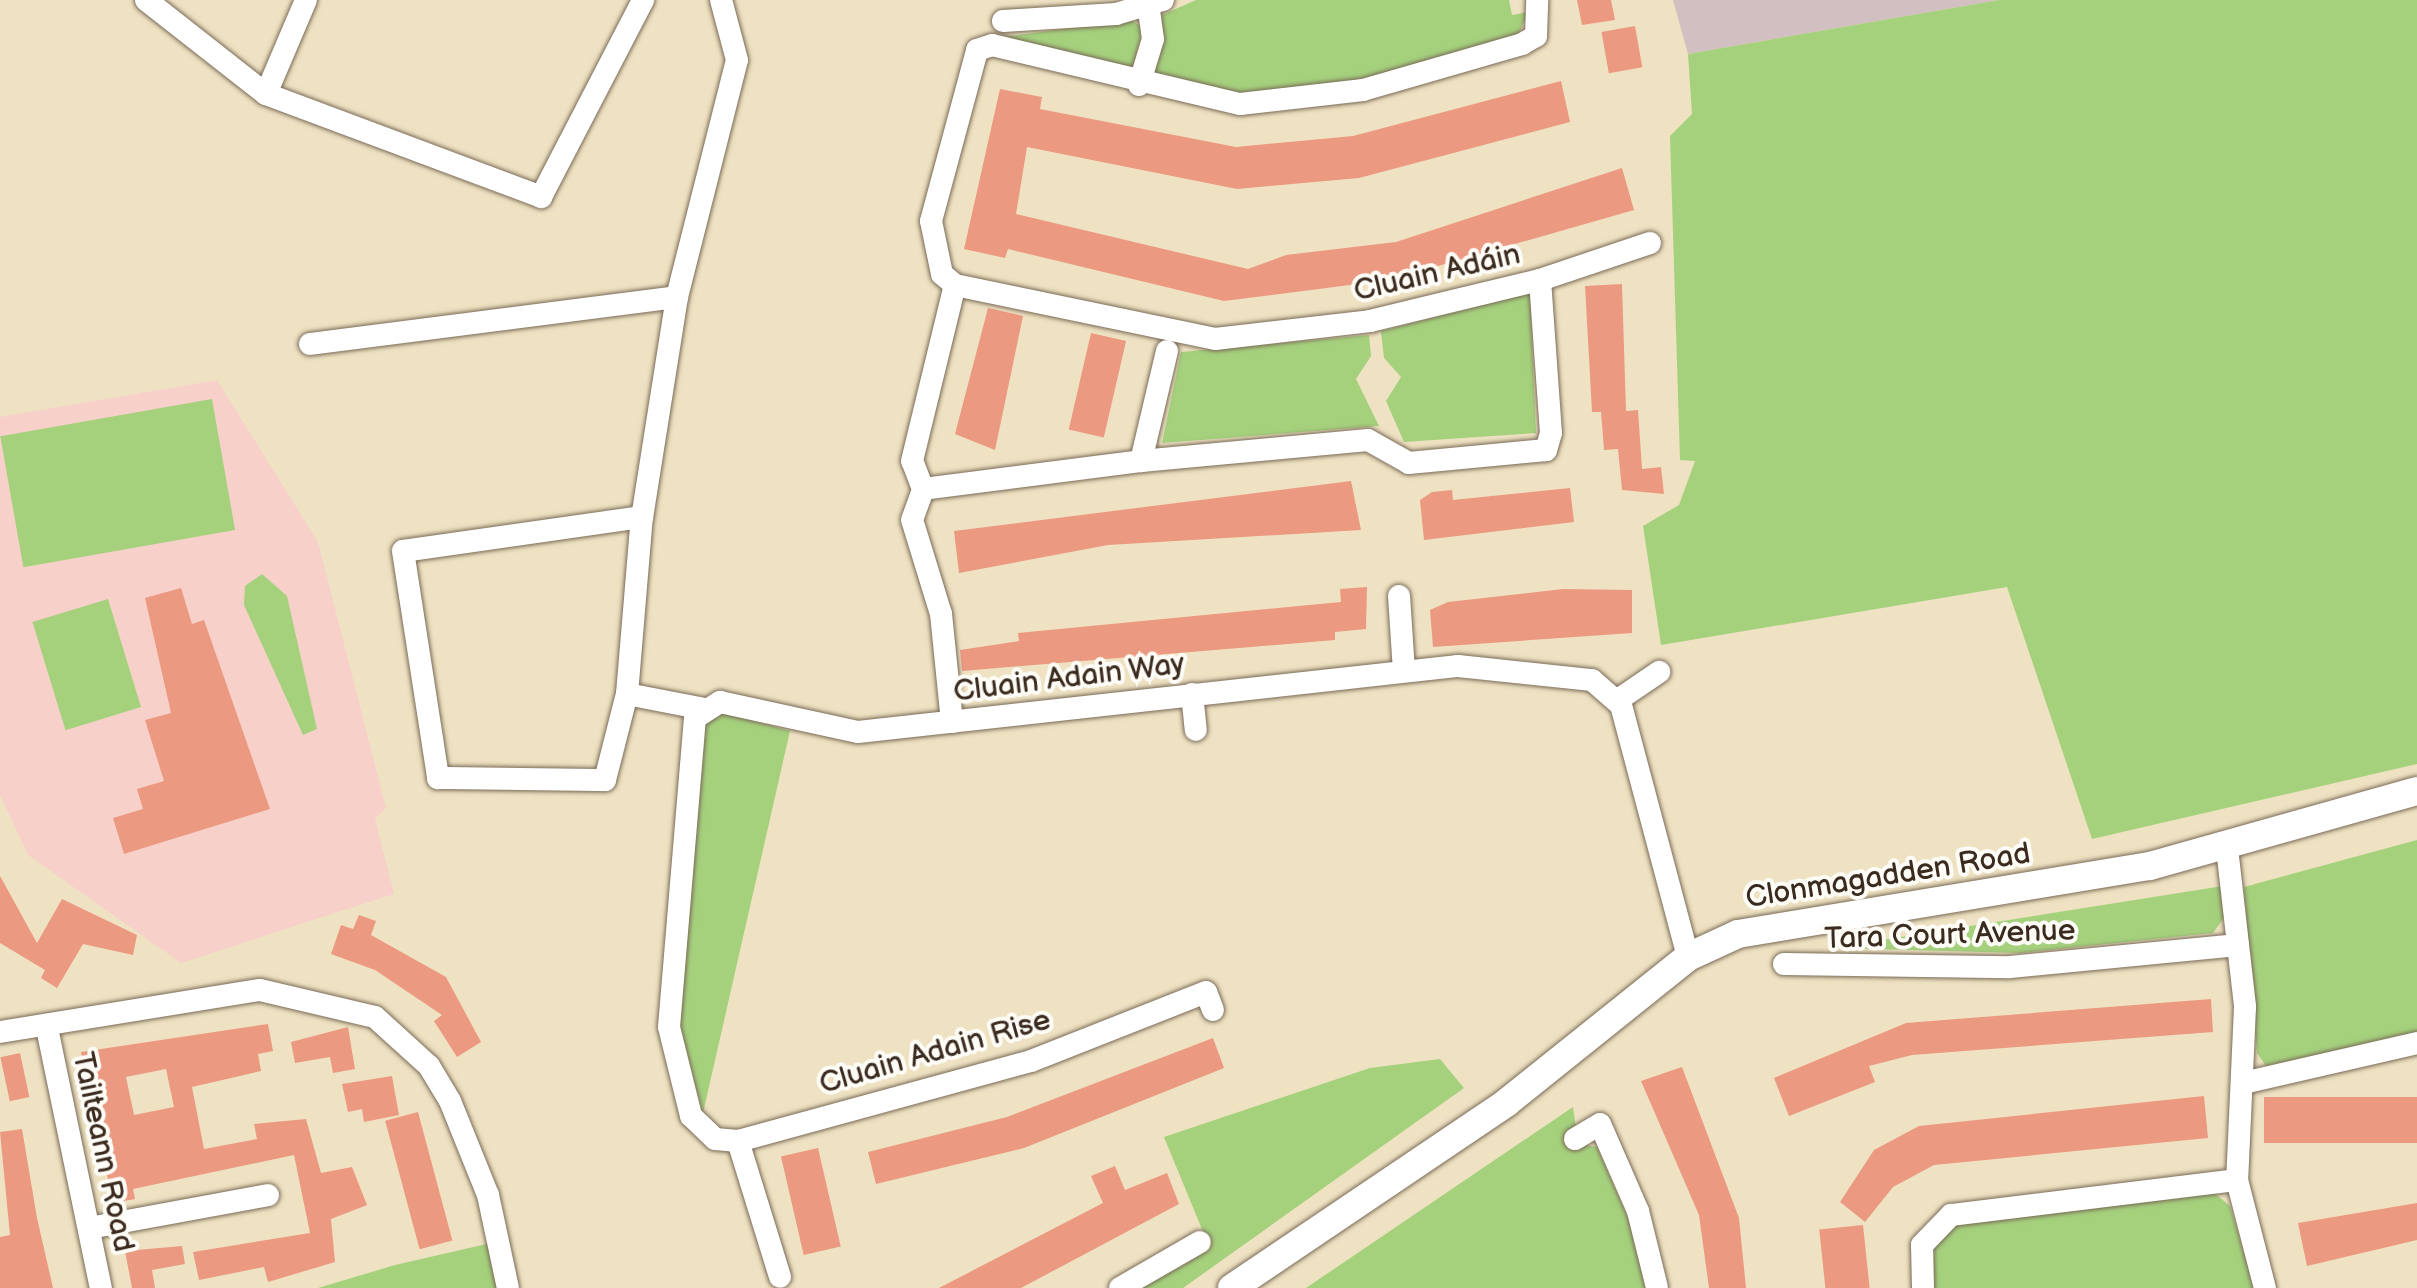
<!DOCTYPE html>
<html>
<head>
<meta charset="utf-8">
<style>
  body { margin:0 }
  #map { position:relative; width:2417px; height:1288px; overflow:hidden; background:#eee2c2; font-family:"Balsamiq Sans",sans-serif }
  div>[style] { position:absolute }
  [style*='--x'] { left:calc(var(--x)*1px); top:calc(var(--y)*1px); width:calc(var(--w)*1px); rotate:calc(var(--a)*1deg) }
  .built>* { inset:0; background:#f7d1c9 }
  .industrial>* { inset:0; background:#d2bfc1 }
  .green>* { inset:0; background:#a5d17d; transform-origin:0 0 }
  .building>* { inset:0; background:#ec9981; transform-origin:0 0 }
  .roads { filter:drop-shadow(0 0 2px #7a6a57) drop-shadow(0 0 2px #7a6a57) }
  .minor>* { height:22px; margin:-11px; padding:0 11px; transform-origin:11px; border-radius:11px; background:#fff }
  .tertiary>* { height:28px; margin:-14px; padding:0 14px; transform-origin:14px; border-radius:14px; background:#fff }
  span { translate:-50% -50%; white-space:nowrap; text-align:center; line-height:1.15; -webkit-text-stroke:8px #fdfcf7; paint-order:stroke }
  .street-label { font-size:30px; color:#3b2a1e }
</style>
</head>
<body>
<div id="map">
  <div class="built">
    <div style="clip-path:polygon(217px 380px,318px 542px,386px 808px,375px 819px,394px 894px,181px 963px,28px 855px,0 795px,0 417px)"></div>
  </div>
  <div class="industrial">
    <div style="clip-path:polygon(1673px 0,1999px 0,1688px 54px)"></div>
  </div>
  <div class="green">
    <div style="clip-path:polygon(1196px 0,1509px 0,1512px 15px,1529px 12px,1518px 35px,1340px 85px,1231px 95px,1159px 79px,1154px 69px,1162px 15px)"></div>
    <div style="clip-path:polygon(1999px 0,2417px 0,2417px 764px,2092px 839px,2007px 587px,1661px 645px,1643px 526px,1679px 505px,1695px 461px,1680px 460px,1670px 136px,1692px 114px,1688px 54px)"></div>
    <div style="clip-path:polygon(1131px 20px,1142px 27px,1140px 41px,1133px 66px,1118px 69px,996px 38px)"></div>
    <div style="clip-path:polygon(1530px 293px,1536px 433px,1404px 442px,1386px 401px,1401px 377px,1384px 358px,1381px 331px)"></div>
    <div style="clip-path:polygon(1369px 335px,1371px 356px,1356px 379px,1379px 426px,1162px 443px,1181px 352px)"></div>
    <div style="left:212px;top:399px;width:133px;height:215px;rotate:80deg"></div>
    <div style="clip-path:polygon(262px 574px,287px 596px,317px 729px,303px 735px,244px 605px,245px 586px)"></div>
    <div style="left:108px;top:599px;width:113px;height:79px;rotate:73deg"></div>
    <div style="clip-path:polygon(717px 711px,790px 731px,703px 1113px,676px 1012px,699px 727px)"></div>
    <div style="clip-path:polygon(2417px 840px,2417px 1032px,2266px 1066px,2257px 1053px,2244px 887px)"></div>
    <div style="clip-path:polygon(2223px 886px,2226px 915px,2213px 933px,2021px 953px,1831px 948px)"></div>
    <div style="clip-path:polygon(1440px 1059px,1464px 1088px,1183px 1288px,1136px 1288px,1208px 1244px,1164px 1137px,1370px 1068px)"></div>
    <div style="clip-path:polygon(1573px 1107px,1578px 1144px,1597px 1147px,1628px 1218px,1647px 1288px,1306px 1288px)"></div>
    <div style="clip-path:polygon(2214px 1193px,2230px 1206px,2254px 1288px,1933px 1288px,1934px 1246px,1954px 1223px)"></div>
    <div style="clip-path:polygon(491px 1243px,499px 1288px,318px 1288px,395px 1265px)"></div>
  </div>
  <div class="building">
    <div style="clip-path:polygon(1577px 0,1611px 0,1615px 20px,1582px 25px)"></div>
    <div style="left:1635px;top:26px;width:42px;height:34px;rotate:80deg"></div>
    <div style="clip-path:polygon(1561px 81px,1570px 122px,1359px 178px,1237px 189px,1027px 147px,1016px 214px,1248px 269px,1286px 255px,1396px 242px,1622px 168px,1634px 210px,1389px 280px,1224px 301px,1008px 249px,1005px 258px,964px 249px,1000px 89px,1042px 97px,1040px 109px,1236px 147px,1353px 136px)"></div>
    <div style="clip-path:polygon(1622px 284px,1626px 411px,1638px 410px,1642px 469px,1661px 467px,1664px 494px,1622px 490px,1618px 449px,1604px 450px,1601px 412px,1592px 412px,1585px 286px)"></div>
    <div style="clip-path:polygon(988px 308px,1023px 316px,995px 450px,955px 434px)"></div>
    <div style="left:1091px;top:333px;width:36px;height:99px;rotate:13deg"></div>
    <div style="clip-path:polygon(1351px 481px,1361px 530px,1108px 545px,959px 573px,954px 531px)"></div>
    <div style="clip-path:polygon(1570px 488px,1574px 522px,1424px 540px,1420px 500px,1432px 492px,1452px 490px,1453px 500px)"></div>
    <div style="clip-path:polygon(1367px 587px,1366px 629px,1335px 632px,1335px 640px,962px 671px,960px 650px,1019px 641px,1018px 633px,1341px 602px,1340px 589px)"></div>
    <div style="clip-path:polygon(181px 588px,192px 624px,204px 620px,270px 809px,124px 854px,113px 818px,143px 809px,137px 789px,164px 781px,145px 720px,171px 713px,145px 598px)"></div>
    <div style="clip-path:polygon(1563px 589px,1632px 590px,1632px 633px,1433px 647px,1430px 610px,1448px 602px)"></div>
    <div style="clip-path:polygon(0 876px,37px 943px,62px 899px,137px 935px,133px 955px,83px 944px,57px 988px,41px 978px,45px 970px,0 943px)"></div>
    <div style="clip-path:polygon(359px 915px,376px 921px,371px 935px,446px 977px,481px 1042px,457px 1057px,434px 1021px,442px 1015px,375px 970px,331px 954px,341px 925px,353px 929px)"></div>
    <div style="clip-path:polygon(2211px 999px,2213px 1032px,1912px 1055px,1869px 1066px,1875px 1082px,1789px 1116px,1774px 1078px,1906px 1023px)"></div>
    <div style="clip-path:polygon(evenodd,268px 1024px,273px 1051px,258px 1054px,261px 1071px,192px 1087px,204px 1149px,257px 1139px,254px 1124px,306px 1119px,321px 1173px,352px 1167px,367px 1205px,331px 1219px,335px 1262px,268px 1282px,264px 1267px,199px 1280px,193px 1252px,310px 1233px,294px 1155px,133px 1189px,135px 1199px,113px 1203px,81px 1052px,268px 1024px,166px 1069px,174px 1107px,134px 1115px,126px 1077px,166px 1069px)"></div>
    <div style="clip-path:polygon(348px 1027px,355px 1069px,333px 1073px,330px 1057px,295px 1063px,291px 1042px)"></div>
    <div style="clip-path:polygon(1213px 1038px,1224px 1068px,1024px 1148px,876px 1184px,868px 1152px,1007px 1117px)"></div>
    <div style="left:20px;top:1053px;width:45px;height:20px;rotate:78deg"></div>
    <div style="clip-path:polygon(1682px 1067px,1739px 1218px,1746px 1288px,1709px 1288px,1699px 1215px,1641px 1081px)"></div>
    <div style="clip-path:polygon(392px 1076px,399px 1115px,364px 1122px,362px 1109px,348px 1112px,342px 1084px)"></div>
    <div style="clip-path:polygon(2204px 1096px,2208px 1138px,1934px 1165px,1893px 1187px,1865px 1222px,1840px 1202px,1874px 1150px,1919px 1126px)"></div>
    <div style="left:2417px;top:1097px;width:46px;height:153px;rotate:90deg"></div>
    <div style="left:418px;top:1112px;width:133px;height:34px;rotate:75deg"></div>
    <div style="clip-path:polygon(22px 1129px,37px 1218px,53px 1288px,0 1288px,0 1237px,10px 1235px,0 1132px)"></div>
    <div style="left:818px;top:1148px;width:101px;height:38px;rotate:77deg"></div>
    <div style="clip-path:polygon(1115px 1166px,1125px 1190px,1167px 1173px,1179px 1204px,1021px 1288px,939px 1288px,1103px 1203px,1091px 1176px)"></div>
    <div style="clip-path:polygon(2417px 1203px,2417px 1240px,2307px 1266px,2298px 1223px)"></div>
    <div style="left:1863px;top:1225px;width:63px;height:44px;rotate:84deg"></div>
    <div style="clip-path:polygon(182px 1246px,185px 1264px,152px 1270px,155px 1288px,132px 1288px,125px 1251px)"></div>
  </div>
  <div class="roads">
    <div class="minor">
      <div style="--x:146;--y:0;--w:152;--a:38.1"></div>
      <div style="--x:306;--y:0;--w:102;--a:113.1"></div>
      <div style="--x:266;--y:94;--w:294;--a:20.5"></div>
      <div style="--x:541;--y:197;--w:222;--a:-62.6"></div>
      <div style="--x:1003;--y:21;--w:113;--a:-3.5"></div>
      <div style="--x:1116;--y:14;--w:49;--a:-16.6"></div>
      <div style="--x:1139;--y:85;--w:48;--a:-73.1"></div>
      <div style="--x:1153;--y:39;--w:35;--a:-98"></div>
      <div style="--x:1540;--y:280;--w:116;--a:-18.6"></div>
      <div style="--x:955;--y:285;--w:266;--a:11.7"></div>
      <div style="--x:1215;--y:339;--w:156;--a:-6.6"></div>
      <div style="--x:1370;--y:321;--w:175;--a:-13.6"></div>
      <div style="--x:1540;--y:280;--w:153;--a:85.9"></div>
      <div style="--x:1551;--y:433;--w:18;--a:106"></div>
      <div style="--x:1546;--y:450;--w:138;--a:174.6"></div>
      <div style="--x:1409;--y:463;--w:47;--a:-150.7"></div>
      <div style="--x:1368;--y:440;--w:228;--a:174.7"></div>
      <div style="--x:1141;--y:461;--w:113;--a:-76.7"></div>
      <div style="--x:677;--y:297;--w:244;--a:-75.8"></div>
      <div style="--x:737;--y:60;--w:62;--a:-104.9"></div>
      <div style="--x:310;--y:344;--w:370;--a:-7.3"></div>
      <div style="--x:677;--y:297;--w:223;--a:99"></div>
      <div style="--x:923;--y:489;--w:220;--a:-7.3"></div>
      <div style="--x:1399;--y:596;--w:75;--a:86.2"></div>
      <div style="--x:627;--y:694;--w:178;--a:-85.2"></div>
      <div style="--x:642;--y:517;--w:241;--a:171.9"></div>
      <div style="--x:403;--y:551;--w:230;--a:81.2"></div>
      <div style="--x:438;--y:778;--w:167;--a:0.7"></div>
      <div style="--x:605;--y:780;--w:89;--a:-75.7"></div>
      <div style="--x:627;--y:694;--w:78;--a:11"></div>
      <div style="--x:1192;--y:694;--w:36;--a:84"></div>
      <div style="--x:1618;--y:700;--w:50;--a:-34.3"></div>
      <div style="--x:952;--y:722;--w:109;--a:-95.8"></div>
      <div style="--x:941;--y:614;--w:98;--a:-107.1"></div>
      <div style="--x:912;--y:520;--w:33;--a:-70"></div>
      <div style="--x:923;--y:489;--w:30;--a:-111"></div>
      <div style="--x:912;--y:461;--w:181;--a:-76.3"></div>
      <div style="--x:955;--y:285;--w:17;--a:-140"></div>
      <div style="--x:942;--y:274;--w:54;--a:-101.7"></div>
      <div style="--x:931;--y:221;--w:177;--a:-74.9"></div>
      <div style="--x:977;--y:50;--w:16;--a:-18"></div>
      <div style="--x:992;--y:45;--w:255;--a:13.4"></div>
      <div style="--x:1240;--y:104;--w:124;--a:-6.5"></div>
      <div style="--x:1363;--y:90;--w:166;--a:-16.1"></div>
      <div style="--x:1522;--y:44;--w:16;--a:-30"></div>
      <div style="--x:1536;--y:36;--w:36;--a:-88"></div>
      <div style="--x:2227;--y:848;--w:160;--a:83.5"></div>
      <div style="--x:2245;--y:1007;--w:173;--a:92.6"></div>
      <div style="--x:2237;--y:1180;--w:112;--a:75.5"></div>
      <div style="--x:1784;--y:964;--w:226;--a:0.8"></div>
      <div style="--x:2010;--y:967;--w:229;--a:-5.5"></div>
      <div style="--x:1213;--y:1010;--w:19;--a:-111"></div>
      <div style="--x:1206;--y:992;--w:188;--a:158.5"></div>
      <div style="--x:1031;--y:1061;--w:304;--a:164.7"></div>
      <div style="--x:738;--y:1141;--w:23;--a:-175"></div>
      <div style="--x:715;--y:1139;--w:33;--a:-136"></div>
      <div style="--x:691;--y:1116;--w:92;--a:-103.9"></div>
      <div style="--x:669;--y:1027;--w:310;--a:-85.2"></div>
      <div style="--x:695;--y:718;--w:30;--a:-33"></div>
      <div style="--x:720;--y:702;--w:141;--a:12.3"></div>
      <div style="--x:858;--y:732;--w:604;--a:-6.28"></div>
      <div style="--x:1458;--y:666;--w:135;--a:6"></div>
      <div style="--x:1592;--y:680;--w:38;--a:41"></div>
      <div style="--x:1621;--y:705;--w:261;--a:75.1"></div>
      <div style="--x:47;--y:1028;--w:266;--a:78.3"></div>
      <div style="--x:0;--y:1032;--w:263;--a:-9.2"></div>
      <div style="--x:260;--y:990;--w:118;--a:13.2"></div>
      <div style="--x:375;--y:1017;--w:73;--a:42.2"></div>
      <div style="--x:429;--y:1066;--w:41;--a:59"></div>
      <div style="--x:450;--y:1101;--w:101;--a:68"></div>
      <div style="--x:488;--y:1195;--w:95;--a:77.9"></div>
      <div style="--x:2243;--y:1083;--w:179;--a:-12.9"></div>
      <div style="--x:1575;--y:1139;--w:29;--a:-31"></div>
      <div style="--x:1600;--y:1124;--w:95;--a:66.4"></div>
      <div style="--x:1638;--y:1211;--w:79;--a:76.1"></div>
      <div style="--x:738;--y:1141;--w:142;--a:72.8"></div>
      <div style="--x:89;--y:1228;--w:182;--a:-10.4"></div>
      <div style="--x:1120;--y:1288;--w:92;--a:-29.9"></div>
      <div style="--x:1923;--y:1288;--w:43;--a:-91.3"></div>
      <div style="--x:1922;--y:1245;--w:42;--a:-46"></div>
      <div style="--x:1951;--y:1215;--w:288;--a:-7"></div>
    </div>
    <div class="tertiary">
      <div style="--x:1232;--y:1288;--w:331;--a:-34"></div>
      <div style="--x:1506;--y:1103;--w:233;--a:-38.7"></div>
      <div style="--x:1688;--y:957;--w:55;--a:-24.7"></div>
      <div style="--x:1738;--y:934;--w:418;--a:-9.4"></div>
      <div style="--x:2150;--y:866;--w:277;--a:-15.7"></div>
    </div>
  </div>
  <div class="street-label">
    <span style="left:1437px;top:273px;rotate:-13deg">Cluain Adáin</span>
    <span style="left:1069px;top:678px;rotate:-7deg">Cluain Adain Way</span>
    <span style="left:1888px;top:876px;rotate:-9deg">Clonmagadden Road</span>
    <span style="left:1950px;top:935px;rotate:-2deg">Tara Court Avenue</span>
    <span style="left:935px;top:1052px;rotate:-16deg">Cluain Adain Rise</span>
    <span style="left:103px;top:1152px;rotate:78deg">Tailteann Road</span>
  </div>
</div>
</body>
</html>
